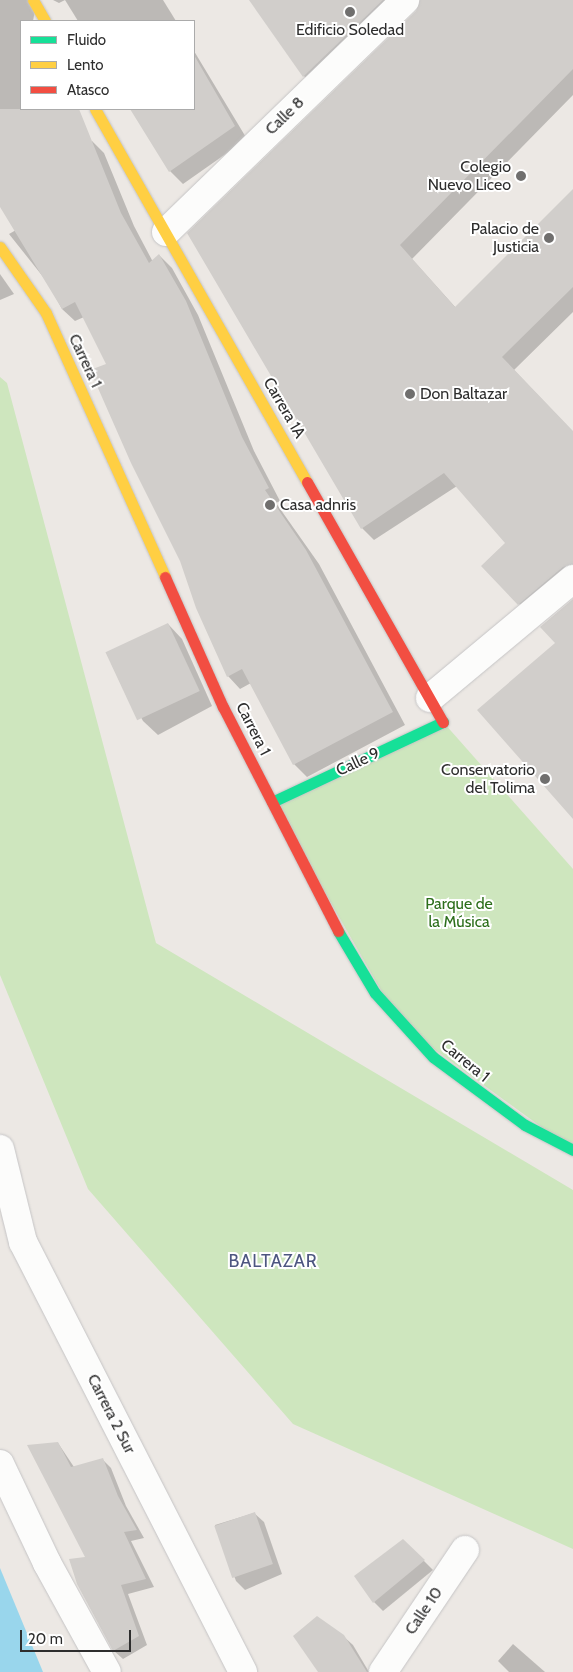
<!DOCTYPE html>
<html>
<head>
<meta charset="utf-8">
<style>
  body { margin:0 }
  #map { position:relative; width:573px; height:1672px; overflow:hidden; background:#ece8e4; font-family:Cabin,sans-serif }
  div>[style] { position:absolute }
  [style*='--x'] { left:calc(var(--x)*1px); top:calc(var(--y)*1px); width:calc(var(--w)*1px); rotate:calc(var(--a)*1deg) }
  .green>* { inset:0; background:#cee6be }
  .water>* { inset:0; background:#99d6ec }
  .shadow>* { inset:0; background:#0003 }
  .building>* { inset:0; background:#d1cecb; transform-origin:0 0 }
  .roads { filter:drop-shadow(0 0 1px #c5c4c5) drop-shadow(0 0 1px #c5c4c5) }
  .street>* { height:28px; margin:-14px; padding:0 14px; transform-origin:14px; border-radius:14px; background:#fcfcfb }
  .fast>* { height:11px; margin:-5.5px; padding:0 5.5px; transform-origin:5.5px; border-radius:5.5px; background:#16e098 }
  .slow>* { height:11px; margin:-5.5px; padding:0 5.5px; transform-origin:5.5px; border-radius:5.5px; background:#ffcf43 }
  .jam>* { height:11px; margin:-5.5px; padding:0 5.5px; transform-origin:5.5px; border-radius:5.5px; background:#f24e42 }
  .dots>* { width:14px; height:14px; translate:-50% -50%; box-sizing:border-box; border:2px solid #fff; border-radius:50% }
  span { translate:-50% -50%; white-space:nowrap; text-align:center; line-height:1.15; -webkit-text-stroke:4px #fff; paint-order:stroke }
  .poi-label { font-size:16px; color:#2e2e2e }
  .right { translate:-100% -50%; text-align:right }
  .left { translate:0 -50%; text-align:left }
  .street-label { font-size:16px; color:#2e2e2e }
  .park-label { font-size:16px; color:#2c6e1b }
  .neighbourhood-label { font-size:18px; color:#4d5680; letter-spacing:1px }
  .legend { position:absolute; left:20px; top:20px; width:175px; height:90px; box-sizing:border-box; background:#fff; border:1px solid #ababab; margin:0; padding:6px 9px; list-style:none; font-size:15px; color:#2e2e2e }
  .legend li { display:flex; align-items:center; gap:10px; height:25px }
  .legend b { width:25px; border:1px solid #ababab }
  .scale { position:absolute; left:20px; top:1630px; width:111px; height:22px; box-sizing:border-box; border:2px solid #2e2e2e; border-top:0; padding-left:6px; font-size:15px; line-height:18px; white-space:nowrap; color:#2e2e2e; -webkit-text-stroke:4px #fff; paint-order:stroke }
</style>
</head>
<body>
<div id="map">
  <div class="green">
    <div style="clip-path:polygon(0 377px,7px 383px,156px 943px,573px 1190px,573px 1549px,293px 1424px,88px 1189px,0 975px)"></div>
    <div style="clip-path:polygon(444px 723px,573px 869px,573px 1150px,401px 1025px,273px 802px)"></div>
  </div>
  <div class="water">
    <div style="clip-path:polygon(0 1568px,43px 1672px,0 1672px)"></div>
  </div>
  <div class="shadow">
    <div style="clip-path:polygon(0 0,37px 0,33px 21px,21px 21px,21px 109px,68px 109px,89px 142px,92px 141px,104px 153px,134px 226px,153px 262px,159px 255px,172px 268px,198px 315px,254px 451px,280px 501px,276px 503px,319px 564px,405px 725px,307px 777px,294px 764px,251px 683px,240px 689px,228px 676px,108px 365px,84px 317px,75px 321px,62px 309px,48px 283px,9px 234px,16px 230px,0 198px)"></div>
    <div style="clip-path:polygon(53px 0,65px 0,59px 3px)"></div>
    <div style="clip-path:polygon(65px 0,163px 0,176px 21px,78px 21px)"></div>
    <div style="clip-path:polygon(251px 0,411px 0,316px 89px,304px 76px)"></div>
    <div style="clip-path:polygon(420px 0,573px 0,573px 95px,412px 259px,456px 308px,573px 191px,573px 312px,514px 370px,573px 432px,573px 582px,531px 616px,482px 566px,506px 543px,457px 486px,374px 540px,362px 528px)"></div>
    <div style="clip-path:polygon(194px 51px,247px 139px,183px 184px,170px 171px,132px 109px,194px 109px)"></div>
    <div style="clip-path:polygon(0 274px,14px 294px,0 300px)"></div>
    <div style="clip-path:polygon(168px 624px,182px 639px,212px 706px,158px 735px,143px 721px,108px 656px)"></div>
    <div style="clip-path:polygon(58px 1443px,74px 1467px,103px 1460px,111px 1468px,126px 1506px,144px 1538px,131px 1541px,154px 1587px,128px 1594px,147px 1645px,123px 1659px,114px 1651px,78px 1584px,87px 1558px)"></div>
    <div style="clip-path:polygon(254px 1513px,264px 1522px,282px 1574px,245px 1590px,236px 1581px,215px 1525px)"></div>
    <div style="clip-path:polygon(403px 1540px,433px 1570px,383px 1611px,374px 1602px)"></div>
    <div style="clip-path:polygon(343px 1636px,353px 1645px,369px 1672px,319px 1672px)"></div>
    <div style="clip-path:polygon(513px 1644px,545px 1672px,509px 1672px,498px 1661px)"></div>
  </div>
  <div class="building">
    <div style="clip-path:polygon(249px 0,383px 0,303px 77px)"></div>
    <div style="clip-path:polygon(420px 0,573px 0,573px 69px,400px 245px,455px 307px,573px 189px,573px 287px,502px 357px,573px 431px,573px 564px,563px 567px,518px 605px,481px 566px,505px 543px,444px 473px,361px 529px,187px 233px,416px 11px)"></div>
    <div style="clip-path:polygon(194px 55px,235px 126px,169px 172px,130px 109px,194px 109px)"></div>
    <div style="clip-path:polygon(0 109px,79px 109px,121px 213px,149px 263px,159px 254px,186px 301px,242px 437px,269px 488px,265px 490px,306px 550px,393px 712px,293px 765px,242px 669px,227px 677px,196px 608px,180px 561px,131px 463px,90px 370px,106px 364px,75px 302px,62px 309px,0 207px)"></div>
    <div style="clip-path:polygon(573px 599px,573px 819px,477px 710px,555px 643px,540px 627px)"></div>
    <div style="left:168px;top:623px;width:75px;height:69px;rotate:65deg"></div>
    <div style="clip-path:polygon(58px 1442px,71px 1467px,103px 1458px,118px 1496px,137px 1530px,124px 1532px,146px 1579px,121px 1585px,139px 1636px,113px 1651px,77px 1584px,69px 1559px,85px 1557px,27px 1445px)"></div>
    <div style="left:255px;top:1512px;width:55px;height:43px;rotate:71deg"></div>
    <div style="clip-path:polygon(403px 1539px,425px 1560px,373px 1603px,354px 1576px)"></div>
    <div style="clip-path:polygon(317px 1616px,344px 1635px,367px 1672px,318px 1672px,293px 1636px)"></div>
  </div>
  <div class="roads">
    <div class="street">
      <div style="--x:166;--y:232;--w:333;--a:-44.1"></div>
      <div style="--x:430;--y:698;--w:186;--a:-39.8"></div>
      <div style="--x:0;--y:1149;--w:96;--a:76.1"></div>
      <div style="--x:23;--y:1242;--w:483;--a:62.9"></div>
      <div style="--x:0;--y:1464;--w:110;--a:64.6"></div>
      <div style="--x:47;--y:1563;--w:124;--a:61.2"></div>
      <div style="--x:383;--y:1672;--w:147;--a:-56.1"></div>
    </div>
    <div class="fast">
      <div style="--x:272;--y:802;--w:189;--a:-25.1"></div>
      <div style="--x:338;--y:931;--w:72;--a:59.2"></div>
      <div style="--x:375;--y:993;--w:86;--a:47.8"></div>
      <div style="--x:433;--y:1057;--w:114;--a:36.5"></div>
      <div style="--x:525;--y:1125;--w:54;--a:27.5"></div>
    </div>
    <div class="slow">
      <div style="--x:33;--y:0;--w:24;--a:60"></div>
      <div style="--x:95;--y:109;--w:429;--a:60.4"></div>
      <div style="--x:0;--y:247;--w:80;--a:55.1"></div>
      <div style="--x:46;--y:313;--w:290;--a:65.7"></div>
    </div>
    <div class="jam">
      <div style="--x:307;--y:482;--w:276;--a:60.5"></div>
      <div style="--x:165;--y:577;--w:142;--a:66"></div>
      <div style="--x:223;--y:707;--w:252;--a:62.8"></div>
    </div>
  </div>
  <div class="dots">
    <div style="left:350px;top:12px;background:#706f6e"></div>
    <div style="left:521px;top:176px;background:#706f6e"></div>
    <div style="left:549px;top:238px;background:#706f6e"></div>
    <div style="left:410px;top:394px;background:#706f6e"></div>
    <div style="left:270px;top:505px;background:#706f6e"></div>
    <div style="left:545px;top:779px;background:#706f6e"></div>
  </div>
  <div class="poi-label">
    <span style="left:350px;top:30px">Edificio Soledad</span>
    <span class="right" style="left:511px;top:176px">Colegio<br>Nuevo Liceo</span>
    <span class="right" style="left:539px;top:238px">Palacio de<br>Justicia</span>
    <span class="left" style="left:420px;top:394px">Don Baltazar</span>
    <span class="left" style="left:280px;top:505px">Casa adnris</span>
    <span class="right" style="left:535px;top:779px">Conservatorio<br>del Tolima</span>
  </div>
  <div class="street-label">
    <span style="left:285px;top:116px;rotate:-44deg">Calle 8</span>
    <span style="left:85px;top:361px;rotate:65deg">Carrera 1</span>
    <span style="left:284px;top:408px;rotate:60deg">Carrera 1A</span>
    <span style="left:253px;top:729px;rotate:63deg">Carrera 1</span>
    <span style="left:358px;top:762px;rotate:-25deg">Calle 9</span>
    <span style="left:465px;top:1061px;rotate:39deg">Carrera 1</span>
    <span style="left:111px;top:1414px;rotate:63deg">Carrera 2 Sur</span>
    <span style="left:424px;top:1611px;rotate:-56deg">Calle 10</span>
  </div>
  <div class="park-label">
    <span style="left:459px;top:913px">Parque de<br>la Música</span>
  </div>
  <div class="neighbourhood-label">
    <span style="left:273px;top:1261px">BALTAZAR</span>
  </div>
  <ul class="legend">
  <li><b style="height:6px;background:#16e098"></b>Fluido</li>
  <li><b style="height:6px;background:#ffcf43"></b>Lento</li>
  <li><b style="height:6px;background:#f24e42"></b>Atasco</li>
  </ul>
  <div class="scale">20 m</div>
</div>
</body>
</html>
